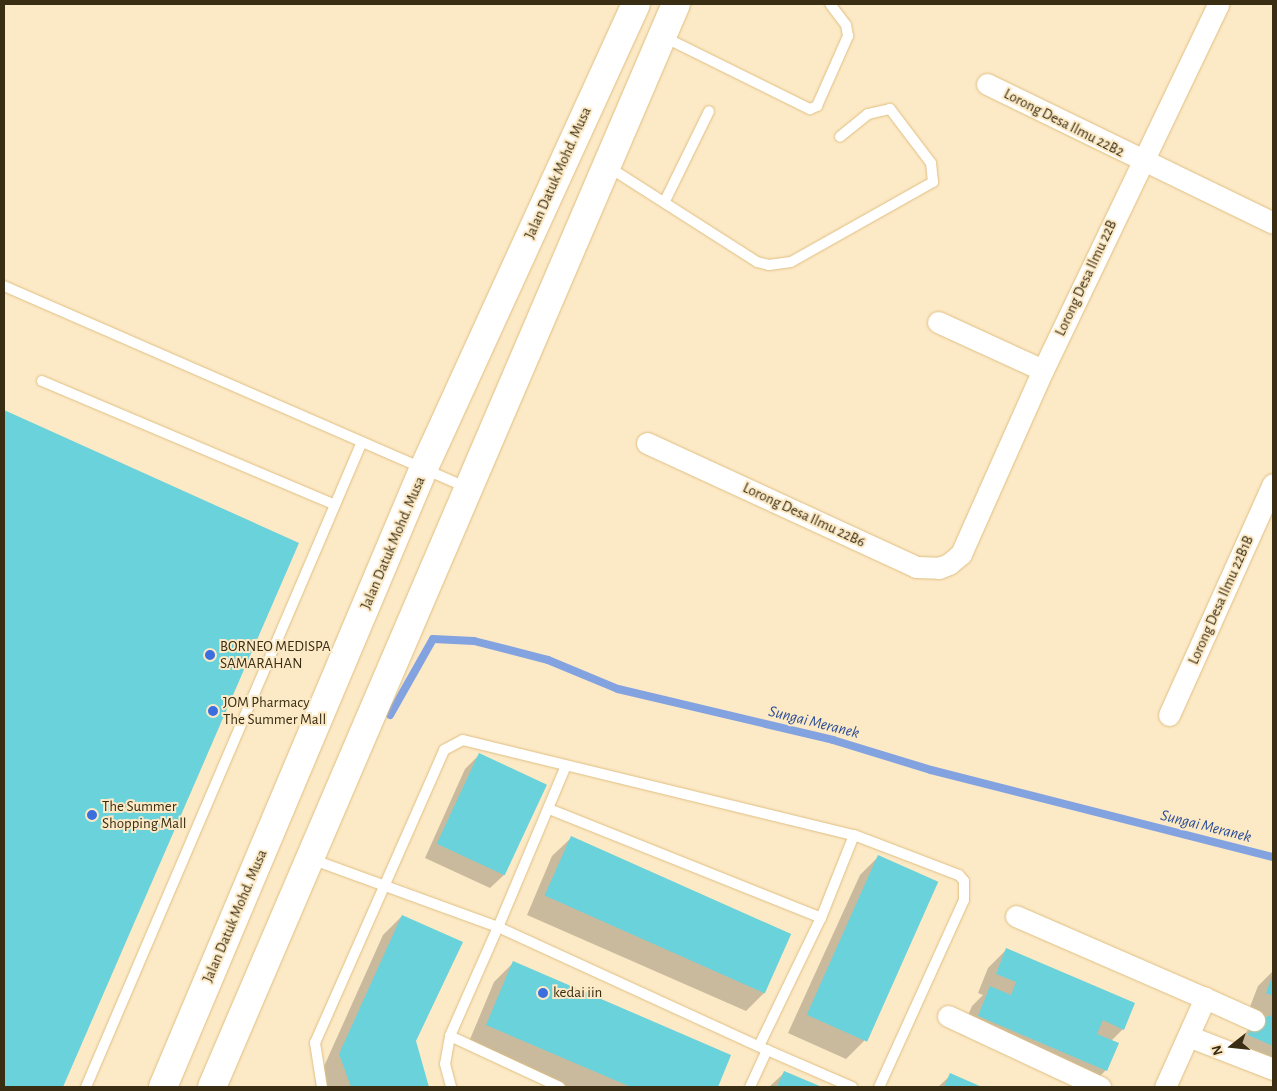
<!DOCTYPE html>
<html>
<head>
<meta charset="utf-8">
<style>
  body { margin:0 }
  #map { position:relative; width:1277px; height:1091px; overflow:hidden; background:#fce9c5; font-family:"Alegreya Sans",sans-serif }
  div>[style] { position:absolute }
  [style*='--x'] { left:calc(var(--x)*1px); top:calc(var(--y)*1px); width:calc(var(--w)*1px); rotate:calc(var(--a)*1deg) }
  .shadow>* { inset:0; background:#0003 }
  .stream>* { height:8px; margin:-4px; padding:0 4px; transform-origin:4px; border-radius:4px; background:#83a2e0 }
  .building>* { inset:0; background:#69d2db; transform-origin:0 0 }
  .roads { filter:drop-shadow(0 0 1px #dfbf82) drop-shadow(0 0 1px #dfbf82) }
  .service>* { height:10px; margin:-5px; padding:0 5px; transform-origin:5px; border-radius:5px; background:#fff }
  .minor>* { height:21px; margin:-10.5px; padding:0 10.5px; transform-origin:10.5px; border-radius:10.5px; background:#fff }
  .secondary>* { height:28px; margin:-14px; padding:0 14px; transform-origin:14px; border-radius:14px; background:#fff }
  .dots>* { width:14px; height:14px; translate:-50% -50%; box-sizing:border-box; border:2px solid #fce9c5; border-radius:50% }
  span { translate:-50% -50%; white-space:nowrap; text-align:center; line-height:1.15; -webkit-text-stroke:4px #fce9c5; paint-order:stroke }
  .street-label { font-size:15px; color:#392d14 }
  .poi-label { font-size:15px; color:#392d14 }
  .left { translate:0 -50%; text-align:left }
  .water-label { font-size:16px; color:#2b4e98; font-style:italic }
  .frame { position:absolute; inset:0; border:5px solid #392d14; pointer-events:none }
  .north { position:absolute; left:1207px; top:1021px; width:50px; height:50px; -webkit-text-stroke:4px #fce9c5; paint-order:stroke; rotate:254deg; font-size:14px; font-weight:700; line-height:20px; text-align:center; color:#392d14 }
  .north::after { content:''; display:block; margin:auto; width:18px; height:22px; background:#392d14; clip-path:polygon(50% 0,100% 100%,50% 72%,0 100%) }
</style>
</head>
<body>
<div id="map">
  <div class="shadow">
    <div style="clip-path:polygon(4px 411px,297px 544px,62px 1087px,4px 1087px)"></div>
    <div style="clip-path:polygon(480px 754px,505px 874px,490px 888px,425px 858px,465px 769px)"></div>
    <div style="clip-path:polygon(571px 838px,765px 992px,746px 1011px,527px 915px,552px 856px)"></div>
    <div style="clip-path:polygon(879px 856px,936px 883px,864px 1041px,846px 1059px,788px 1033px,860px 875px)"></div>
    <div style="clip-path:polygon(402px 916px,414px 1041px,428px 1087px,326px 1087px,321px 1073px,383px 935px)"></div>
    <div style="clip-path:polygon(1007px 949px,1123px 1029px,1111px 1041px,1117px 1043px,1105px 1071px,1089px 1087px,960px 1034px,972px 1006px,983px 995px,978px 993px,988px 968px)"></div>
    <div style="clip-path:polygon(513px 963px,730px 1056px,716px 1087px,569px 1087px,468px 1044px,494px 982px)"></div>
    <div style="clip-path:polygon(1273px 971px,1273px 1072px,1230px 1053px,1255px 1021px,1248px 1012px,1258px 986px)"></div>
    <div style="clip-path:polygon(785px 1072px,819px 1087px,769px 1087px)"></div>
    <div style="clip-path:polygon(951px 1075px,979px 1087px,938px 1087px)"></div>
  </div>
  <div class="stream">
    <div style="--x:390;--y:715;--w:87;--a:-60.5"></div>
    <div style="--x:433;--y:639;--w:41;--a:2.8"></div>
    <div style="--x:474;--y:641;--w:76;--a:14.4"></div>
    <div style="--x:548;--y:660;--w:76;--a:22.5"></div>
    <div style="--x:618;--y:689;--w:221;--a:13.3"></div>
    <div style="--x:833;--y:740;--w:102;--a:17"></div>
    <div style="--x:931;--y:770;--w:353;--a:14.3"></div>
  </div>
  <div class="building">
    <div style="clip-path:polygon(4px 410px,299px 543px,63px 1087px,4px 1087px)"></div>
    <div style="left:479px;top:753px;width:75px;height:100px;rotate:25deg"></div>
    <div style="left:571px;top:836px;width:241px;height:65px;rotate:24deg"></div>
    <div style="left:878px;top:855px;width:66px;height:175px;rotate:24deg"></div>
    <div style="clip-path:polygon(402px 915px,463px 942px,416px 1041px,429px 1087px,351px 1087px,339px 1054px)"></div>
    <div style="clip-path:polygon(1006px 948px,1135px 1003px,1124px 1030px,1103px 1020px,1097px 1034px,1119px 1043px,1107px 1071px,978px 1016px,990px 986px,1011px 995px,1016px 982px,996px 974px)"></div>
    <div style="clip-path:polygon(513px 961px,731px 1055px,718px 1087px,631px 1087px,486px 1025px)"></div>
    <div style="clip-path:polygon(1273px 974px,1273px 996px,1266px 993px)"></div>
    <div style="clip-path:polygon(1273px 1015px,1273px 1046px,1248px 1035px,1254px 1020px)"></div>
    <div style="clip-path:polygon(784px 1071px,822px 1087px,777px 1087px)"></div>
    <div style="clip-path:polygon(950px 1073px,982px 1087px,944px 1087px)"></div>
  </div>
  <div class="roads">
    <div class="service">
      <div style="--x:664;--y:37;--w:163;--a:26.3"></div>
      <div style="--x:810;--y:109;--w:8;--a:-23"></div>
      <div style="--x:817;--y:106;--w:77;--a:-66.1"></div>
      <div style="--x:848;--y:36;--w:11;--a:-100"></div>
      <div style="--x:846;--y:25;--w:26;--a:-127"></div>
      <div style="--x:607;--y:166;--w:178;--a:32.6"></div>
      <div style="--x:757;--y:262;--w:12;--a:14"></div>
      <div style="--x:769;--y:265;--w:22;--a:-8"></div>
      <div style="--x:791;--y:262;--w:163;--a:-29.4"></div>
      <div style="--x:933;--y:182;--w:19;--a:-96"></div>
      <div style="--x:931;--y:163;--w:68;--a:-127.2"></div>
      <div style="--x:890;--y:109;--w:23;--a:167"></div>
      <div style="--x:868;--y:114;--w:36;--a:141"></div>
      <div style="--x:665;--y:201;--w:100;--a:-63.9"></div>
      <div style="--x:4;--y:286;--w:506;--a:23.53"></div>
      <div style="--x:42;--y:381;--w:318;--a:22.9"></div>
      <div style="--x:565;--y:768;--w:173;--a:112.8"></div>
      <div style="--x:498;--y:927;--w:296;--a:24.6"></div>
      <div style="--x:767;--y:1050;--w:41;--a:114.7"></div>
      <div style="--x:549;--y:809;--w:293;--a:21.8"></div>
      <div style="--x:311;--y:859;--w:199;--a:20"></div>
      <div style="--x:498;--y:927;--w:119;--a:113.8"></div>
      <div style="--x:450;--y:1036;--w:28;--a:100"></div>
      <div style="--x:445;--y:1064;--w:24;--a:75"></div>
      <div style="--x:450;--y:1036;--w:121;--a:24.9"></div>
      <div style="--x:759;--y:1046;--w:142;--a:-64.2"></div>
      <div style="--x:821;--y:918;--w:89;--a:-68.3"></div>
      <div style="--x:767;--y:1050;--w:93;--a:23.5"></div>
      <div style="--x:86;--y:1087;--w:699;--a:-66.84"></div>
      <div style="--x:322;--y:1087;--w:45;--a:-99"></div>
      <div style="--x:315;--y:1043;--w:320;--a:-66.2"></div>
      <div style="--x:444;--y:750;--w:21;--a:-28"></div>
      <div style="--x:463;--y:740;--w:402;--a:13.7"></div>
      <div style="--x:854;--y:835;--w:112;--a:20.9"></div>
      <div style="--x:959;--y:875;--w:8;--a:50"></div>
      <div style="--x:964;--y:881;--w:19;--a:90"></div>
      <div style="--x:964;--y:900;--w:205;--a:114.4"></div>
    </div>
    <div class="minor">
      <div style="--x:987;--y:84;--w:318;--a:25.9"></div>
      <div style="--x:938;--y:322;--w:115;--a:24.6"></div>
      <div style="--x:647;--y:443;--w:296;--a:24.7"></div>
      <div style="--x:916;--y:567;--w:23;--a:2"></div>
      <div style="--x:939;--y:568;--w:11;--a:-22"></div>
      <div style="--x:949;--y:564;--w:16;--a:-40"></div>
      <div style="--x:961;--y:554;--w:201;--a:-66"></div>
      <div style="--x:1043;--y:370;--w:406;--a:-64.4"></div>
      <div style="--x:1169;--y:715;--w:253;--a:-65.8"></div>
      <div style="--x:1016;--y:916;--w:206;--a:23.5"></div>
      <div style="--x:948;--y:1016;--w:168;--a:25"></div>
      <div style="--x:1188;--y:1036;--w:91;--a:21.2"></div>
      <div style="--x:1165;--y:1087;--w:98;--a:-65.8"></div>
      <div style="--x:1205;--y:998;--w:54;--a:24.2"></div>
    </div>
    <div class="secondary">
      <div style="--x:163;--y:1087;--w:670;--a:-67.15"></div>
      <div style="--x:423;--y:470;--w:512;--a:-65.44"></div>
      <div style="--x:212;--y:1087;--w:1178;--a:-66.81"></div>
    </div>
  </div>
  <div class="dots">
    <div style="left:210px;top:655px;background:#3b6ede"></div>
    <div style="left:213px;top:711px;background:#3b6ede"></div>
    <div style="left:92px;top:815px;background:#3b6ede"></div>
    <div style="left:543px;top:993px;background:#3b6ede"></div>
  </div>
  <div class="street-label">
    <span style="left:1064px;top:123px;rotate:27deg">Lorong Desa Ilmu 22B2</span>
    <span style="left:558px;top:173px;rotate:-66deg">Jalan Datuk Mohd. Musa</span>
    <span style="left:1086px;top:278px;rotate:-65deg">Lorong Desa Ilmu 22B</span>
    <span style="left:804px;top:515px;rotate:25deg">Lorong Desa Ilmu 22B6</span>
    <span style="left:393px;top:543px;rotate:-67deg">Jalan Datuk Mohd. Musa</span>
    <span style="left:1221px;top:600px;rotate:-66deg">Lorong Desa Ilmu 22B1B</span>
    <span style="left:235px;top:916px;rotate:-67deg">Jalan Datuk Mohd. Musa</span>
  </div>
  <div class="poi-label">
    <span class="left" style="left:220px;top:655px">BORNEO MEDISPA<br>SAMARAHAN</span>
    <span class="left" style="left:223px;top:711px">JOM Pharmacy<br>The Summer Mall</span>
    <span class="left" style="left:102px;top:815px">The Summer<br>Shopping Mall</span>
    <span class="left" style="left:553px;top:993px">kedai iin</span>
  </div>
  <div class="water-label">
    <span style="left:814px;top:722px;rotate:14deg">Sungai Meranek</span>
    <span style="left:1206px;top:826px;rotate:14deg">Sungai Meranek</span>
  </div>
  <div class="frame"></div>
  <div class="north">N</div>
</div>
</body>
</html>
